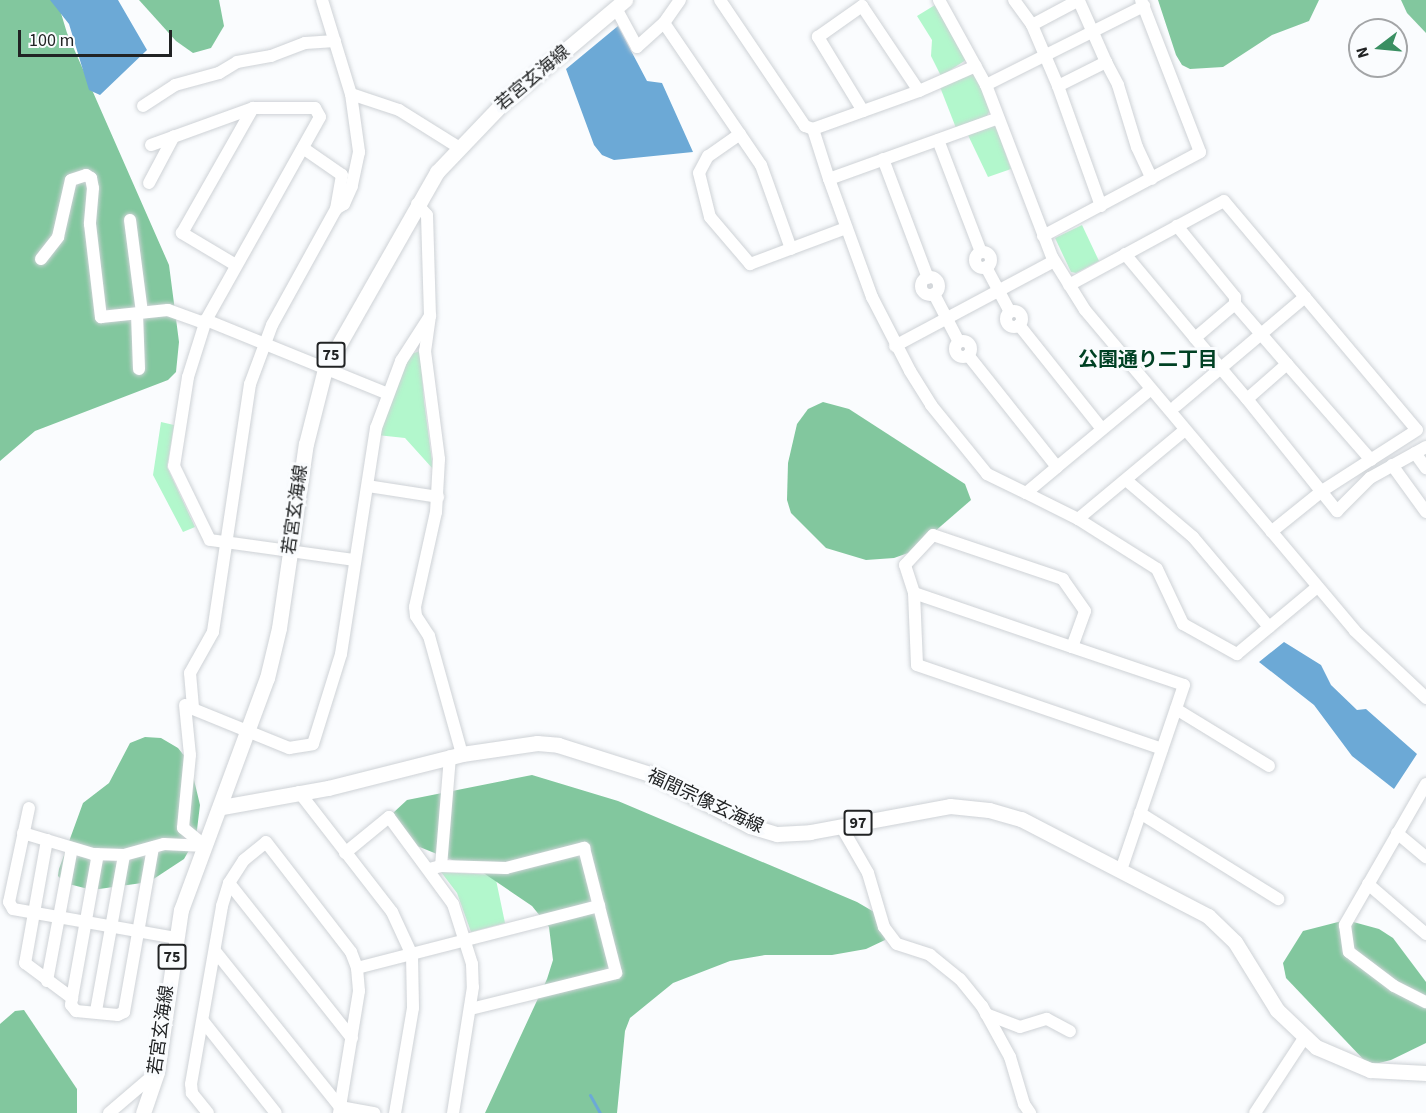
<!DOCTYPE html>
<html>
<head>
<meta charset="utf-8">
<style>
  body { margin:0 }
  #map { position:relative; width:1426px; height:1113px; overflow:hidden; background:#fafcfe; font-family:"Source Sans 3","Noto Sans JP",sans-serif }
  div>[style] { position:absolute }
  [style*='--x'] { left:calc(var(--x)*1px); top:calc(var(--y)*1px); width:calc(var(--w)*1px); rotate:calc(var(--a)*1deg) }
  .green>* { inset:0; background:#b2f7cc }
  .forest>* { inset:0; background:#82c79e }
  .water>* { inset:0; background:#6ca9d6 }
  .stream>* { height:3px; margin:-1.5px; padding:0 1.5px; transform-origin:1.5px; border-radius:1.5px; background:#6ca9d6 }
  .roads { filter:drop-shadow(0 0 2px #ced2d6) drop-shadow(0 0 2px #ced2d6) }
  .minor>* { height:12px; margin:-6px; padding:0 6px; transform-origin:6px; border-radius:6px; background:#fff }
  .minor>.ring { margin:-6px; padding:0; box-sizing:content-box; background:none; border:12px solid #fff; border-radius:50% }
  .major>* { height:15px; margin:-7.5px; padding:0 7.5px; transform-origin:7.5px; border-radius:7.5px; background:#fff }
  span { translate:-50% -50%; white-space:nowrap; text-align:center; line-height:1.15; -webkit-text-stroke:6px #fafcfe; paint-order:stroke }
  .shield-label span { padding:2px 4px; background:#fafcfe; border:2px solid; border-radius:4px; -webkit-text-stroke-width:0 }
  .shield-label { font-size:16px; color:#212324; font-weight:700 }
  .street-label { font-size:18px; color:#212324 }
  .neighbourhood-label { font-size:20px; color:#004124; font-weight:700 }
  .north { position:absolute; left:1348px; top:18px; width:60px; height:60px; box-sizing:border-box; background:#fafcfe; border:2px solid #a3a5a7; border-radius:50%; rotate:254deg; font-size:16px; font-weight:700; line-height:24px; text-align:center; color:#212324 }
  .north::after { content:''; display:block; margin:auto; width:21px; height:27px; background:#3a8f62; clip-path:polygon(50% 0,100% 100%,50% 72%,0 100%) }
  .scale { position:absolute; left:18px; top:30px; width:154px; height:27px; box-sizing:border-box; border:3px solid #212324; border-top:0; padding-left:8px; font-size:18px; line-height:21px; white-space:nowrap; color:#212324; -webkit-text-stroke:4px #fafcfe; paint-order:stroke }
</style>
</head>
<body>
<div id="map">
  <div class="green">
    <div style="clip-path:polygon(935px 5px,966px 60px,941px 76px,931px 56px,932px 40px,917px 16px)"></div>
    <div style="clip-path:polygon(969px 73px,975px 74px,990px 110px,987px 116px,956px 128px,940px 87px)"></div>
    <div style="clip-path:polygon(991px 125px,996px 127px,1011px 169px,988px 177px,967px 133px)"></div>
    <div style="clip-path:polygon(1082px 225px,1099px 261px,1076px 273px,1071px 272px,1055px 238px)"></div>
    <div style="clip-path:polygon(420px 351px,424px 401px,433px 469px,405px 438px,377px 435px,391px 388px,411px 354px)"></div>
    <div style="clip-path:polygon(161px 422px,174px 425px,167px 467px,195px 527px,183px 532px,153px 475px)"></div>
    <div style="clip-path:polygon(441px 872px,495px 875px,505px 923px,471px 932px,457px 893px)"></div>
  </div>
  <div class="forest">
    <div style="clip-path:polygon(0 0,57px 0,67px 33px,169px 265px,179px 342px,176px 372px,168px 380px,35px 431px,0 461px)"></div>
    <div style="clip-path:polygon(139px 0,219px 0,224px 26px,211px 48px,193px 53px,176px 41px)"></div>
    <div style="clip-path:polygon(1158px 0,1319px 0,1309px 21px,1272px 35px,1223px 67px,1190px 69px,1182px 65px,1176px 55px)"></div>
    <div style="clip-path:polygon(1401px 0,1426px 0,1426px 33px,1407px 13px)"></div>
    <div style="clip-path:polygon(823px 402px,849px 409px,965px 484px,971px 500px,911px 552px,894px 558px,866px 560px,826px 548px,791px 513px,787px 500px,788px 463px,797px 424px,808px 409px)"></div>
    <div style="clip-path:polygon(145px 737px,161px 738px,178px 748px,190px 763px,200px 805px,196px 838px,184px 859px,149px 882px,92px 890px,65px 883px,58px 876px,59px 869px,83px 803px,109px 783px,130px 743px)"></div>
    <div style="clip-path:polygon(532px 775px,618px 801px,857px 902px,881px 916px,887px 931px,885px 940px,866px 949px,832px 955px,765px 955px,730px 961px,673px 983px,630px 1018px,625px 1031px,617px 1113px,485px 1113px,547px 979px,553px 960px,549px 927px,532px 906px,482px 872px,407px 842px,393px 813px,407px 800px)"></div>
    <div style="clip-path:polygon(1346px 920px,1379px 929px,1393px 938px,1426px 982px,1426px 1043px,1391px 1060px,1375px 1064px,1364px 1060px,1286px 978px,1283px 963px,1303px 931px)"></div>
    <div style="clip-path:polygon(24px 1010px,77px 1089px,77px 1113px,0 1113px,0 1024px,15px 1011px)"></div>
  </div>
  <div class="water">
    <div style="clip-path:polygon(50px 0,118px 0,147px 50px,100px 95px,89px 90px,69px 24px)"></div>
    <div style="clip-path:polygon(618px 26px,647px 81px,662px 83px,693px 152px,614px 160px,602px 155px,594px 145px,566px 69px)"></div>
    <div style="clip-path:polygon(1284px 642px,1321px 665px,1331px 685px,1357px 710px,1366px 709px,1417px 754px,1394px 789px,1352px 756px,1314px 705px,1259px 662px)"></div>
  </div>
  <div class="stream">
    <div style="--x:590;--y:1095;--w:21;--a:61"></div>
  </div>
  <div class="roads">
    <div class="minor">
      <div style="--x:322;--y:0;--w:98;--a:72.9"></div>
      <div style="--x:351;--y:94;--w:59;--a:82.1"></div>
      <div style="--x:359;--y:152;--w:35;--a:102"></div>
      <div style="--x:352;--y:186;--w:20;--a:114"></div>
      <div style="--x:344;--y:204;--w:9;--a:148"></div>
      <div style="--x:680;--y:0;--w:28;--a:125"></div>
      <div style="--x:664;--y:23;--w:172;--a:55.7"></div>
      <div style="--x:761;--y:165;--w:89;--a:70.3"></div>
      <div style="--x:720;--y:0;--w:152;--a:56"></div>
      <div style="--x:805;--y:126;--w:9;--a:21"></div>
      <div style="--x:813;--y:129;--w:113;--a:-19.7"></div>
      <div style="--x:919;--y:91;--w:62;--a:-23.7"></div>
      <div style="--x:939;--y:0;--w:97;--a:61.1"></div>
      <div style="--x:986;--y:85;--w:184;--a:69"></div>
      <div style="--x:1052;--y:257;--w:62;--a:58.1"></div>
      <div style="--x:1085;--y:310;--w:419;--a:49.9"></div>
      <div style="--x:1355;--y:631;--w:98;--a:43.3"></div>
      <div style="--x:1014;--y:0;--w:31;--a:54"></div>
      <div style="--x:1032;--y:25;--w:53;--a:-28"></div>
      <div style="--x:1079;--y:1;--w:67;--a:66.1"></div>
      <div style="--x:617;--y:10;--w:42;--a:61.6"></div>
      <div style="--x:637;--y:47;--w:36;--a:-42"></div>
      <div style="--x:1032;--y:25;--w:66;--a:66.9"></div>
      <div style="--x:986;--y:85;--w:177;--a:-26.6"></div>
      <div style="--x:351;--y:94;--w:51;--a:18.4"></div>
      <div style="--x:399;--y:110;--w:70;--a:32.1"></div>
      <div style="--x:143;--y:106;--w:38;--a:-33"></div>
      <div style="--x:175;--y:85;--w:46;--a:-15.3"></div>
      <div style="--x:219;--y:73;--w:21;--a:-31"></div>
      <div style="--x:237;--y:62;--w:35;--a:-10"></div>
      <div style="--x:271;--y:56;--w:36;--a:-21"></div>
      <div style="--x:305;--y:43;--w:30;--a:-4"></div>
      <div style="--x:863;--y:111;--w:87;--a:-121.3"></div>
      <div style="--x:818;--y:37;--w:54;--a:-35.2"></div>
      <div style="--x:862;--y:6;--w:102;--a:56.2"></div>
      <div style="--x:813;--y:129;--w:52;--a:72.3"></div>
      <div style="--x:829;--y:179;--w:180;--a:-19.8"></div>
      <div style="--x:740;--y:134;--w:39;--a:145"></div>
      <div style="--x:708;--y:156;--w:19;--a:118"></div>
      <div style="--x:699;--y:173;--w:45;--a:76"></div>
      <div style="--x:710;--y:217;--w:62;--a:49.6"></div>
      <div style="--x:750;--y:264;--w:103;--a:-20.6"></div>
      <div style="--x:938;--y:140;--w:120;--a:69"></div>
      <div style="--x:151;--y:145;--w:109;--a:-19.9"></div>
      <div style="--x:303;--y:148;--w:47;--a:34.7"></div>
      <div style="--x:342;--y:175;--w:35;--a:100"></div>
      <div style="--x:336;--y:209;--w:132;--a:118.9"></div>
      <div style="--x:272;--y:325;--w:63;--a:110.4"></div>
      <div style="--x:250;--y:384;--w:251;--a:98.5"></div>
      <div style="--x:213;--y:632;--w:47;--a:119.3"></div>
      <div style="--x:190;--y:673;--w:36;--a:85"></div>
      <div style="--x:193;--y:709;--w:104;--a:22.1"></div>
      <div style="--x:289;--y:748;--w:24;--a:-9"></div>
      <div style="--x:313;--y:744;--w:94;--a:-72.7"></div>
      <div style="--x:341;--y:654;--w:229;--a:-81.2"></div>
      <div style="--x:376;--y:428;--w:72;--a:-69.5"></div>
      <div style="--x:401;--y:361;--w:54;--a:-57.2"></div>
      <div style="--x:883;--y:159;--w:127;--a:69.3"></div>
      <div style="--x:829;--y:179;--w:126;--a:70"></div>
      <div style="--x:872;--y:297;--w:83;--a:62.8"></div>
      <div style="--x:910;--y:371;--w:40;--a:58"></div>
      <div style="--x:931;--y:405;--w:89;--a:50.9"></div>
      <div style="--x:987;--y:474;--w:43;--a:26"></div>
      <div style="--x:1026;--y:493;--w:40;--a:-40"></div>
      <div style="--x:1057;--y:467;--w:143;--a:-128.5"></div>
      <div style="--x:149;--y:183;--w:53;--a:-62"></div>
      <div style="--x:417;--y:204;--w:15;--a:48"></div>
      <div style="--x:427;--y:215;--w:101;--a:88.3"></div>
      <div style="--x:430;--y:316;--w:35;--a:98"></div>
      <div style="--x:425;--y:351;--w:109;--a:82.6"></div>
      <div style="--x:439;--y:459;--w:53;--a:93.2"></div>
      <div style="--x:436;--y:512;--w:97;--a:102.5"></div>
      <div style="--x:415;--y:607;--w:9;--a:84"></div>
      <div style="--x:416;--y:616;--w:24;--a:57"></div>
      <div style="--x:429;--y:636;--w:123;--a:74.4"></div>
      <div style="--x:1101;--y:206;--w:127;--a:-109.7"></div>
      <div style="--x:1058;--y:86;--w:54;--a:-26.6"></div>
      <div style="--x:1106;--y:62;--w:26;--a:62"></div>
      <div style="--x:1118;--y:85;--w:65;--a:73"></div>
      <div style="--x:1137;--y:147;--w:35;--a:65"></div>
      <div style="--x:130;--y:220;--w:93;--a:82.6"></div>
      <div style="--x:1043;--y:236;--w:178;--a:-28.1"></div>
      <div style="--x:1200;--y:152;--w:163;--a:-111.2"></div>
      <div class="ring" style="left:975px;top:252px;width:4px;height:4px"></div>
      <div style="--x:1125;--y:254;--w:109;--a:50.2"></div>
      <div style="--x:1195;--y:338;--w:52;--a:-40.4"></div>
      <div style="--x:1235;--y:304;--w:7;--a:-90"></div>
      <div style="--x:1235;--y:297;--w:92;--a:-129.2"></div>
      <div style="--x:41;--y:259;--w:28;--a:-52"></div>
      <div style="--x:58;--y:237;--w:58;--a:-77.2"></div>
      <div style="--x:71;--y:180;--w:16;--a:-18"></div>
      <div style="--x:86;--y:175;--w:6;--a:31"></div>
      <div style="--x:91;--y:178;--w:10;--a:79"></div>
      <div style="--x:93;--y:188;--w:36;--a:95"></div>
      <div style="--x:90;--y:224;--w:94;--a:83.3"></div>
      <div style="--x:101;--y:317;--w:67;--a:-6"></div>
      <div style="--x:168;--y:310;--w:35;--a:20"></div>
      <div style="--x:201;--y:322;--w:5;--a:-22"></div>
      <div style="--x:206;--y:320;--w:194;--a:22.1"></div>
      <div style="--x:234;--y:264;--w:61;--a:-149.2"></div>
      <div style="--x:182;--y:233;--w:144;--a:-60.4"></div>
      <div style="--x:253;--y:108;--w:62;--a:0"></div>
      <div style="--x:315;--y:108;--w:10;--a:61"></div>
      <div style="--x:320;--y:117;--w:233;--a:119.3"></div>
      <div style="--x:206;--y:320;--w:60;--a:107.5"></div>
      <div style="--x:188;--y:377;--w:90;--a:98.9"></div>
      <div style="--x:174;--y:466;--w:82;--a:64.1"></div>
      <div style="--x:210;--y:540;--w:146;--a:7.9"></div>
      <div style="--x:986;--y:267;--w:51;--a:61.9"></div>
      <div class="ring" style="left:921px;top:277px;width:6px;height:6px"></div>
      <div style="--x:1069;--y:285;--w:176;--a:-28.5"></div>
      <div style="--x:1224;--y:201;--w:299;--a:49.9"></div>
      <div style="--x:1417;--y:430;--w:113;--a:147.3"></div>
      <div style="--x:1322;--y:491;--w:65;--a:141.2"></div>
      <div style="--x:934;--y:294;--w:54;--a:62.5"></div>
      <div style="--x:1235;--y:304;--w:79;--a:49.1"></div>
      <div class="ring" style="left:1006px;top:311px;width:4px;height:4px"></div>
      <div style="--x:137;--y:314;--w:55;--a:87.9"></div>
      <div style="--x:1019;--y:325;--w:133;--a:51.4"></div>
      <div style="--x:1195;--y:338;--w:80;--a:49.6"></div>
      <div class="ring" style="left:955px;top:341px;width:4px;height:4px"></div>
      <div style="--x:895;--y:346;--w:180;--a:-28.1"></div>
      <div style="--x:1176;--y:406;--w:169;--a:-40.2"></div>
      <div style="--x:1415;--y:453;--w:19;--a:54"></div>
      <div style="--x:1371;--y:460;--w:128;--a:-131.2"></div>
      <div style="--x:1287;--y:364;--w:53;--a:138.8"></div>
      <div style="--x:1247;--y:399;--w:144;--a:51.2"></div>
      <div style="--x:1337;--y:511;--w:47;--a:-45"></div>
      <div style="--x:1370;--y:478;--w:64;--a:-29"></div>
      <div style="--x:1392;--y:465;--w:58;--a:54.1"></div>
      <div style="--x:1057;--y:467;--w:122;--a:-39.7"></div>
      <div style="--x:1126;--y:480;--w:88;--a:40.4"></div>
      <div style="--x:1193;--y:537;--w:118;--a:49.8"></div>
      <div style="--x:368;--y:486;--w:71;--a:8.9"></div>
      <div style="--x:1026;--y:493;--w:58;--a:26.6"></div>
      <div style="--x:1078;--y:519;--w:139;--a:-39.8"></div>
      <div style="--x:1078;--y:519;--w:93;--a:32.3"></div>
      <div style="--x:1157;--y:569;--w:61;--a:64.7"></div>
      <div style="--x:1183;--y:624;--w:62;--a:29.1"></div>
      <div style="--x:1237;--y:654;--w:104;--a:-39.9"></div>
      <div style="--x:914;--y:593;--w:167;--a:18.9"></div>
      <div style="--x:1072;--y:647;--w:38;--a:-70"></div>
      <div style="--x:1085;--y:611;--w:39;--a:-125"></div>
      <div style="--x:1063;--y:579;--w:137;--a:-161.3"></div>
      <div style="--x:933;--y:535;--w:41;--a:133"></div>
      <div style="--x:905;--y:565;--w:29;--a:72"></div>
      <div style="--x:914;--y:593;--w:72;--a:87.6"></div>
      <div style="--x:917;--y:665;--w:259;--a:18.9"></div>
      <div style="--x:1072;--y:647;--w:118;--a:18.7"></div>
      <div style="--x:1184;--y:685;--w:195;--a:108.8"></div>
      <div style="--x:185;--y:705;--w:50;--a:84.3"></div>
      <div style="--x:190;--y:755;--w:73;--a:95.5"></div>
      <div style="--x:183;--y:828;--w:28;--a:39"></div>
      <div style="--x:1176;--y:709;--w:109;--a:31.5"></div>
      <div style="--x:1426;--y:784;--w:163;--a:119.9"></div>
      <div style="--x:1345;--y:925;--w:27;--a:82"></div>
      <div style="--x:1349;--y:952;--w:56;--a:37.1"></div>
      <div style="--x:1394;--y:986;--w:36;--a:27"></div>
      <div style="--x:299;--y:792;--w:152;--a:52.2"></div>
      <div style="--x:392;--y:912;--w:47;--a:65.1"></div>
      <div style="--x:412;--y:955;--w:53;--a:88.9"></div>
      <div style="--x:413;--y:1008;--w:107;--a:99.7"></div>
      <div style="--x:29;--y:808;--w:96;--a:102"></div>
      <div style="--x:9;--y:902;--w:8;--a:60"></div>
      <div style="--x:13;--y:909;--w:165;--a:10.1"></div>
      <div style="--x:1140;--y:813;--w:163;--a:31.9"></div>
      <div style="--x:841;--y:826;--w:54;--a:60.1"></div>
      <div style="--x:868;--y:873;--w:56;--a:73.5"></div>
      <div style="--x:884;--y:927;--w:21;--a:53"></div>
      <div style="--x:897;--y:944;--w:35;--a:18"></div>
      <div style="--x:930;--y:955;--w:38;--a:39"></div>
      <div style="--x:960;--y:979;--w:35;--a:51"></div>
      <div style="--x:982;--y:1006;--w:58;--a:61.2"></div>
      <div style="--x:1010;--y:1057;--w:49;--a:73.4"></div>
      <div style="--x:1024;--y:1104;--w:11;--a:56"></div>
      <div style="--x:23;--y:833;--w:73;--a:16.7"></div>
      <div style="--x:93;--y:854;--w:31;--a:2"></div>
      <div style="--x:124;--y:855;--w:41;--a:-15.4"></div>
      <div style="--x:164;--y:844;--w:41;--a:2.8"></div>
      <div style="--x:1397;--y:833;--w:38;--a:40"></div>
      <div style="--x:47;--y:840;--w:125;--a:100.1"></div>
      <div style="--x:25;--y:963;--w:59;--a:36.7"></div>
      <div style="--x:72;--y:998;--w:146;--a:-79.8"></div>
      <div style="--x:345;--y:853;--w:57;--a:-39.3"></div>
      <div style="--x:389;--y:817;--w:108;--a:53.7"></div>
      <div style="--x:453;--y:904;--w:63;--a:72.4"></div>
      <div style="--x:472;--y:964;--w:23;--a:88"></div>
      <div style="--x:473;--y:987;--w:128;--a:99"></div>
      <div style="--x:441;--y:866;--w:110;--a:-85.3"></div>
      <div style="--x:429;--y:869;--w:12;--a:-14"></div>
      <div style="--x:441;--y:866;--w:65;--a:1.8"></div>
      <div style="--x:506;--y:868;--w:81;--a:-14.4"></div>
      <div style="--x:584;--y:848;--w:129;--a:75.6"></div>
      <div style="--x:616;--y:973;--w:150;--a:166.1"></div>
      <div style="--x:229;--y:883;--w:198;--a:51.6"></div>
      <div style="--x:1368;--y:884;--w:77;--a:40.8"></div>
      <div style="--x:215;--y:951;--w:200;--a:51.3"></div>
      <div style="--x:340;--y:1107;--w:35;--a:10"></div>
      <div style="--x:357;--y:968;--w:250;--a:-14.4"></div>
      <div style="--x:47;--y:981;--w:135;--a:-79.4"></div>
      <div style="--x:72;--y:998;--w:7;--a:98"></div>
      <div style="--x:71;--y:1005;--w:8;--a:50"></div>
      <div style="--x:76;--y:1011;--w:42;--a:5.4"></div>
      <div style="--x:118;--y:1015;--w:7;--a:-27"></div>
      <div style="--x:124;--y:1012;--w:167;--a:-80"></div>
      <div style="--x:96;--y:1011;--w:158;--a:-79.8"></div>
      <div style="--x:986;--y:1014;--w:36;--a:21"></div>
      <div style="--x:1020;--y:1027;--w:28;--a:-17"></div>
      <div style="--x:1047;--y:1019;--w:26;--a:28"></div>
      <div style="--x:203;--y:1021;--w:117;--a:51.6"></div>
      <div style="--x:109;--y:1113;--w:63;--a:-40.5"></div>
      <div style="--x:208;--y:1113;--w:26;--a:-129"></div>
      <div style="--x:192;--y:1093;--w:9;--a:-96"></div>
      <div style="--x:191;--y:1084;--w:181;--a:-80.1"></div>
      <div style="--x:222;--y:906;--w:24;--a:-73"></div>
      <div style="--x:229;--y:883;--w:27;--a:-57"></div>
      <div style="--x:244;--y:860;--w:28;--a:-39"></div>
      <div style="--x:266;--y:842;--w:139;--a:52.3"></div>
      <div style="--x:351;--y:952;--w:17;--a:69"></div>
      <div style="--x:357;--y:968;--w:23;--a:85"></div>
      <div style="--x:359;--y:991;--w:124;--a:99.3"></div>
      <div style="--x:1255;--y:1113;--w:90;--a:-56.8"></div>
    </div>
    <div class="major">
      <div style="--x:222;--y:807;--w:108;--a:-10.2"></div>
      <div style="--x:328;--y:788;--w:138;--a:-14.2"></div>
      <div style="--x:462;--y:754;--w:76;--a:-8.3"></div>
      <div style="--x:537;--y:743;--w:21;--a:5"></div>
      <div style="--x:558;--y:745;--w:96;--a:17.5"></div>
      <div style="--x:650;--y:774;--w:113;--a:27.5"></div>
      <div style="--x:750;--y:826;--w:28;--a:17"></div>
      <div style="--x:777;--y:834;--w:33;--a:-3"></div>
      <div style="--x:810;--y:832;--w:142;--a:-10.5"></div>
      <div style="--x:950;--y:806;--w:39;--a:6"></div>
      <div style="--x:989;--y:810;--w:33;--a:16"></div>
      <div style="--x:1021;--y:819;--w:211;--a:27.4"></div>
      <div style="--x:1208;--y:916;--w:37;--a:44"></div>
      <div style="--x:1235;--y:942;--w:80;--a:58.3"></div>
      <div style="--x:1277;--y:1010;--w:54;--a:43.5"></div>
      <div style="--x:1316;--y:1047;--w:59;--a:23.1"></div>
      <div style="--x:1370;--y:1070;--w:56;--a:3.1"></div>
      <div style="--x:143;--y:1113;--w:43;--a:-71.1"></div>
      <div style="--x:157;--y:1072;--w:164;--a:-81.6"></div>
      <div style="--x:181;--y:910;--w:247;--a:-69.7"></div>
      <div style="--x:267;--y:678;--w:51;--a:-76.5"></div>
      <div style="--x:279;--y:628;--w:186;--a:-81.7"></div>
      <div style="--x:306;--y:444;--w:77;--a:-75.8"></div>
      <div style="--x:325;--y:369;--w:227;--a:-60.4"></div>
      <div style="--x:437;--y:172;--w:95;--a:-46.3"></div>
      <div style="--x:503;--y:103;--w:160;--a:-40.2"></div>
    </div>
  </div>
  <div class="shield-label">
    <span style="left:331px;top:355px">75</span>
    <span style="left:858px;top:823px">97</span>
    <span style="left:172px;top:957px">75</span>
  </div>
  <div class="street-label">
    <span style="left:533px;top:79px;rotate:-40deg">若宮玄海線</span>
    <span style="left:296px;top:510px;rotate:-82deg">若宮玄海線</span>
    <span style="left:705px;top:802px;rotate:25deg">福間宗像玄海線</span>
    <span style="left:162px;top:1030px;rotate:-82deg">若宮玄海線</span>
  </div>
  <div class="neighbourhood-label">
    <span style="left:1148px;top:360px">公園通り二丁目</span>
  </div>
  <div class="north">N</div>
  <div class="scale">100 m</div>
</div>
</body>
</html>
